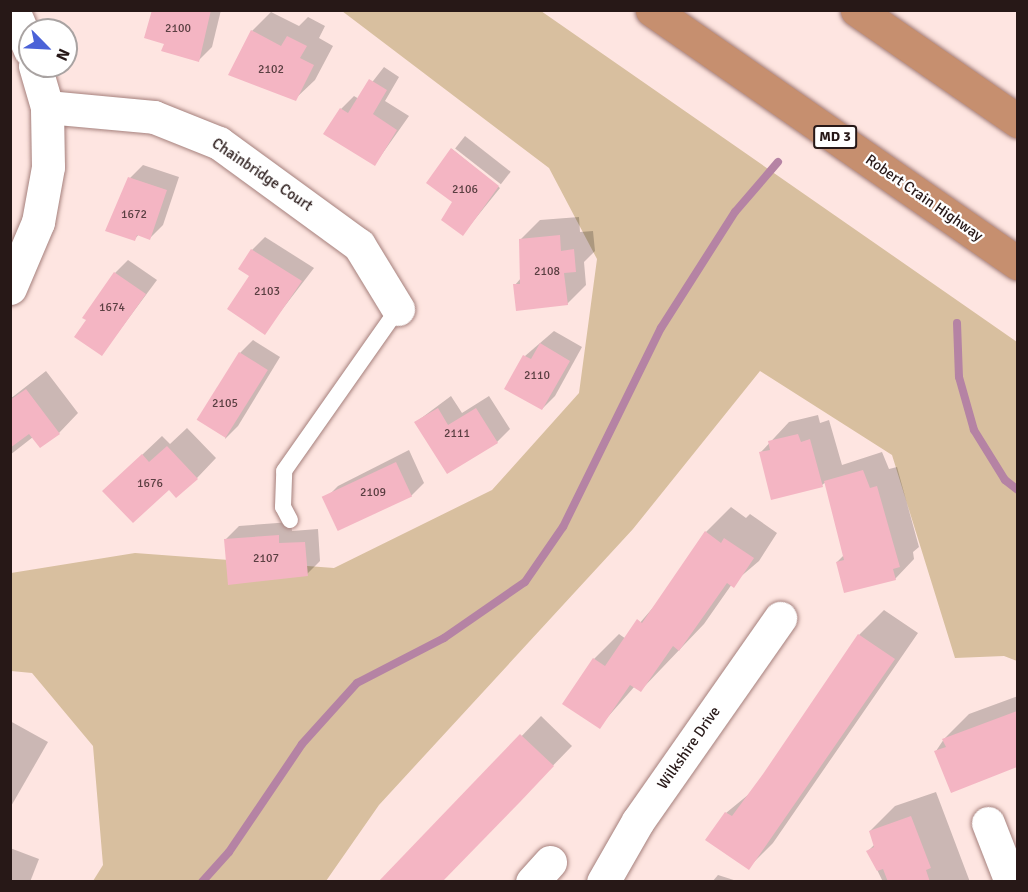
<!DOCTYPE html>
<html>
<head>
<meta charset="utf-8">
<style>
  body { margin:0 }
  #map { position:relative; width:1028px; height:892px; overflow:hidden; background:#fee5e1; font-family:Signika,sans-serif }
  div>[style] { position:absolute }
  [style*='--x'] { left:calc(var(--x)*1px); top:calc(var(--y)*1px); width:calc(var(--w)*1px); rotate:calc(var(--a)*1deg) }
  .green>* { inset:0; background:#d8bf9f }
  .shadow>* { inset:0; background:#0003; transform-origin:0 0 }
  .stream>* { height:8px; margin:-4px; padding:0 4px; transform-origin:4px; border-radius:4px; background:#b583a4 }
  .building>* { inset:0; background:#f4b5c3; transform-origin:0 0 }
  .roads { filter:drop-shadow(0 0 2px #a5807c) drop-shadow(0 0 2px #a5807c) }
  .service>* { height:16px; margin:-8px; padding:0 8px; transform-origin:8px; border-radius:8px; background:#fff }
  .minor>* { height:33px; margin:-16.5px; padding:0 16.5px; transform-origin:16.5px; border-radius:16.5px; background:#fff }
  .trunk>* { height:33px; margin:-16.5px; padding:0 16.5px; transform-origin:16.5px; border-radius:16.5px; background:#c68f6f }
  span { translate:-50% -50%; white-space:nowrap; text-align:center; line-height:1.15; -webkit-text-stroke:4.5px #fff; paint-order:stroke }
  .number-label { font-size:12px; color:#5a3f42 }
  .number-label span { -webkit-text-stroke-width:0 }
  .shield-label span { padding:2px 4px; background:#fff; border:2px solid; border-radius:4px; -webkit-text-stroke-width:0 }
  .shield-label { font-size:14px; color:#271817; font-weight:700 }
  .street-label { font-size:15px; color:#271817 }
  .frame { position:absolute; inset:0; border:12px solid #271817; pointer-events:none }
  .north { position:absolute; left:18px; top:18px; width:60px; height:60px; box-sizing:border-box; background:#fff; border:2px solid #a9a3a2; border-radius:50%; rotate:114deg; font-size:16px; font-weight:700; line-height:24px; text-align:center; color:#271817 }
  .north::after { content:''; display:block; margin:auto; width:21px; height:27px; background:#4b62d7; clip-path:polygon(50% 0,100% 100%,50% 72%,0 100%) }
</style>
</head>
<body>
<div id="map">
  <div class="green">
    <div style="clip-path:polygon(342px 11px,541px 11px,1017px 342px,1017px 661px,1004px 656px,955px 658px,892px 455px,760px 371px,633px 529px,379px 805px,326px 881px,93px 881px,103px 865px,93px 746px,32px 673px,11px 671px,11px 573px,135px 553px,334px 568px,492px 490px,579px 393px,597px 259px,549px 168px)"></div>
  </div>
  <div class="shadow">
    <div style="clip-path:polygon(154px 10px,221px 10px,212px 47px,199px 60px,165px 43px)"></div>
    <div style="clip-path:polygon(271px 12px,299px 26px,308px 17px,325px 26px,319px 38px,333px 46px,315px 80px,295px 99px,252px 31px)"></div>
    <div style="clip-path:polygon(384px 67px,399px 77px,385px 101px,409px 116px,375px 164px,341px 109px,354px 96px,359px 99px)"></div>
    <div style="left:465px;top:136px;width:58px;height:16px;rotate:38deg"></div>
    <div style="clip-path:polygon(452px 149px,500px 188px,463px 234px,454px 202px,428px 183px)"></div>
    <div style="clip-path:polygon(143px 165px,179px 177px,163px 225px,150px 238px,139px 234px,135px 239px,107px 230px,130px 178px)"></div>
    <div style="clip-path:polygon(579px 217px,580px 232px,593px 231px,595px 251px,584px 262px,586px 285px,567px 304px,515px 285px,521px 278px,520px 240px,540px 220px)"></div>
    <div style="clip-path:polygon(265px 237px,314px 268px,264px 333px,251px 276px,252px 250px)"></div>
    <div style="clip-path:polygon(128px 260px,157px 280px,102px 354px,115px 273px)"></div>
    <div style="clip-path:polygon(554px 331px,582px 347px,555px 396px,542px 409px,525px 356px)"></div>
    <div style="clip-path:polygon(253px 340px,280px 357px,238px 426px,225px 439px,240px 353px)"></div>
    <div style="clip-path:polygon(46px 371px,78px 413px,59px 433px,33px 437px,10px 455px,10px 399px)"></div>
    <div style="clip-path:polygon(451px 396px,462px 413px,489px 396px,510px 429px,497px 442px,416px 422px)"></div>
    <div style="clip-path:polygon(818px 415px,820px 423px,829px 420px,842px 465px,882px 452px,889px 469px,897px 467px,919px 547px,913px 552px,914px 559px,895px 579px,837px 562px,844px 555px,826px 482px,822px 485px,761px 452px,789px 422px)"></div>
    <div style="clip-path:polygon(187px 428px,216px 458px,197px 478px,169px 488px,124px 472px,162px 436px,170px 444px)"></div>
    <div style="clip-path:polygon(409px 450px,424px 483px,411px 496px,325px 499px,338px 486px)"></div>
    <div style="clip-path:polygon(731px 507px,746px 518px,750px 514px,777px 533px,759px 561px,732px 584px,704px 624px,641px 690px,635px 686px,599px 727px,594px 659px,619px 634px,626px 639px,663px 596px,706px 532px)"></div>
    <div style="clip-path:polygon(291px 522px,292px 531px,318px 529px,320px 561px,307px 574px,229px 583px,226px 539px,239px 526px)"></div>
    <div style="clip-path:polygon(884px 610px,918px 633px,773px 843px,748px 868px,726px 813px,754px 790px,859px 635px)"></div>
    <div style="clip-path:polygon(1018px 696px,1018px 765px,952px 791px,936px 751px,944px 739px,969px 714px)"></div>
    <div style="clip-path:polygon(541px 716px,572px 746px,440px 882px,381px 882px)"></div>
    <div style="clip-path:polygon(10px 721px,48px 742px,10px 808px)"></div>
    <div style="clip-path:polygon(936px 792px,970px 882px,883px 882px,868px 851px,875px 844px,870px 831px,895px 806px)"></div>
    <div style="clip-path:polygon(10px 848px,39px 859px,30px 882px,10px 882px)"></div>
    <div style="clip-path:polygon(718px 875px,740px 882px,712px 882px)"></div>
  </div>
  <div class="stream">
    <div style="--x:957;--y:323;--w:54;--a:87.9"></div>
    <div style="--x:959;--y:377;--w:55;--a:74.2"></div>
    <div style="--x:974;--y:430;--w:59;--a:58.2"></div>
    <div style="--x:1005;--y:480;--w:16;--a:38"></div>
    <div style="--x:202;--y:882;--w:40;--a:-48"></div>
    <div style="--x:229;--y:852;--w:130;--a:-55.9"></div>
    <div style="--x:302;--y:744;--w:82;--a:-48"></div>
    <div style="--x:357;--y:683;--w:98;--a:-27.3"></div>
    <div style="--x:444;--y:638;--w:98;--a:-34.7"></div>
    <div style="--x:525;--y:582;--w:67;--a:-55.4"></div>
    <div style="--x:563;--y:527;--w:222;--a:-63.8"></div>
    <div style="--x:661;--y:328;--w:138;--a:-57.5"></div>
    <div style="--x:735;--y:212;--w:66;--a:-49.3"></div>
  </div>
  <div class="building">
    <div style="clip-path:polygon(152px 10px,211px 10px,199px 62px,161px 51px,164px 44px,144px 38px)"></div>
    <div style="clip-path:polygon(251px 30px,281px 46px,287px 36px,307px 46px,300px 58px,314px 65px,296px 101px,228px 75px)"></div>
    <div style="clip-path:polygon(369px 79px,387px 90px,373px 114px,397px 130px,375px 166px,323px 134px,340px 108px,348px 113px)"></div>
    <div style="clip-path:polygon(451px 148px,499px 186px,463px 236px,441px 220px,452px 202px,426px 183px)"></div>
    <div style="clip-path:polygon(128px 177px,167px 190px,150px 240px,137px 235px,135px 241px,105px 231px)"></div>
    <div style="clip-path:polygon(560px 235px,561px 251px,574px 249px,576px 272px,564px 273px,568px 305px,516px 311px,513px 284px,520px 284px,519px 239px)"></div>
    <div style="clip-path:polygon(251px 249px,302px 281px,265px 335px,227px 309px,249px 276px,238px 269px)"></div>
    <div style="clip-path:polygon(114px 272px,146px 294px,102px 356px,74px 337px,86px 320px,82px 318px)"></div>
    <div style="clip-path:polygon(540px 343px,570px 361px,542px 410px,504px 389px,523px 355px,531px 359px)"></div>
    <div style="left:239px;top:352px;width:34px;height:80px;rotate:32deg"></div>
    <div style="clip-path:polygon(26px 389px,60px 434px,40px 448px,29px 434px,10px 448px,10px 400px)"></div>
    <div style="clip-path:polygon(438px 408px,448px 425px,476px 408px,498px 443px,447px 474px,414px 422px)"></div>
    <div style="clip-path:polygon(798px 434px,801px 442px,810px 439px,823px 487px,771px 500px,759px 452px,770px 450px,768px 441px)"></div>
    <div style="clip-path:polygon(167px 446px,198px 479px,176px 498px,169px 490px,133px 523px,102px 491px,142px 454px,149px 462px)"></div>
    <div style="left:396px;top:462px;width:38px;height:82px;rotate:65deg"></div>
    <div style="clip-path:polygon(863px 470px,870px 488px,877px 486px,900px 567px,893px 569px,896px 580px,844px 593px,836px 562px,844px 560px,824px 481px)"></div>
    <div style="clip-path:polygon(705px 531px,721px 543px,724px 538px,754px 558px,734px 588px,727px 583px,679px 651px,673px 646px,641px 692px,630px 685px,600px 729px,562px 704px,593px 658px,605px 666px,637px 619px,642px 623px)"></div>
    <div style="clip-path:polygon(279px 535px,279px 543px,305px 542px,308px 576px,228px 585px,224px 539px)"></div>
    <div style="clip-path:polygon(858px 634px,895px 659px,749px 870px,705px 840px,725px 812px,732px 816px,763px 774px)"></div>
    <div style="clip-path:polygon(1017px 711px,1017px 767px,951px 793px,934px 751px,946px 747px,942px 739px)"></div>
    <div style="clip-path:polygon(520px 734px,554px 766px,520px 802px,442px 882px,378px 882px)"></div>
    <div style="clip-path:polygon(911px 816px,931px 868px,926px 870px,930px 882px,888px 882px,883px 869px,877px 871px,866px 851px,874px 847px,869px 831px)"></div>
  </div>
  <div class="roads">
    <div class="service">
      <div style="--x:290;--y:520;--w:15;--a:-118"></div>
      <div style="--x:283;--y:507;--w:36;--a:-88"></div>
      <div style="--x:284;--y:471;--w:198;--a:-54.9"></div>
    </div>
    <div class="minor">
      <div style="--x:13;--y:10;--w:43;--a:67"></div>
      <div style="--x:47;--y:107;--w:107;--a:5.3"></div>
      <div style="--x:154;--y:117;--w:70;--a:21.8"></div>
      <div style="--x:219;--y:143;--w:173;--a:36.1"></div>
      <div style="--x:359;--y:245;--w:75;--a:58.6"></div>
      <div style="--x:10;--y:288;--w:72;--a:-67"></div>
      <div style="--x:38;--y:222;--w:56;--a:-79.7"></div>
      <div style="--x:48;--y:167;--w:60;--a:-91"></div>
      <div style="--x:47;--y:107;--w:43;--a:-106.3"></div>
      <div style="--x:988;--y:823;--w:63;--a:68.7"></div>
      <div style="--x:532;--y:882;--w:27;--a:-48"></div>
      <div style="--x:603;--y:882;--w:70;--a:-60.2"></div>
      <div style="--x:638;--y:821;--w:248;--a:-55"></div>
    </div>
    <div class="trunk">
      <div style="--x:652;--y:10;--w:445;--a:34.7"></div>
      <div style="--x:857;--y:10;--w:196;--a:34.6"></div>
    </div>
  </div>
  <div class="number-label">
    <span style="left:178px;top:29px">2100</span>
    <span style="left:271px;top:70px">2102</span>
    <span style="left:465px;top:190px">2106</span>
    <span style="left:134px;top:215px">1672</span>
    <span style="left:547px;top:272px">2108</span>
    <span style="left:267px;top:292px">2103</span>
    <span style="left:112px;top:308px">1674</span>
    <span style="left:537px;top:376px">2110</span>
    <span style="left:225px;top:404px">2105</span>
    <span style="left:457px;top:434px">2111</span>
    <span style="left:150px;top:484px">1676</span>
    <span style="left:373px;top:493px">2109</span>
    <span style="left:266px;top:559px">2107</span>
  </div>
  <div class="shield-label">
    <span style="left:835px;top:137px">MD 3</span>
  </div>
  <div class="street-label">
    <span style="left:262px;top:175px;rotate:34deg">Chainbridge Court</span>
    <span style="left:924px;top:198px;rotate:35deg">Robert Crain Highway</span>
    <span style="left:689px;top:748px;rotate:-55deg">Wilkshire Drive</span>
  </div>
  <div class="frame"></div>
  <div class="north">N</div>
</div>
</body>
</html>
